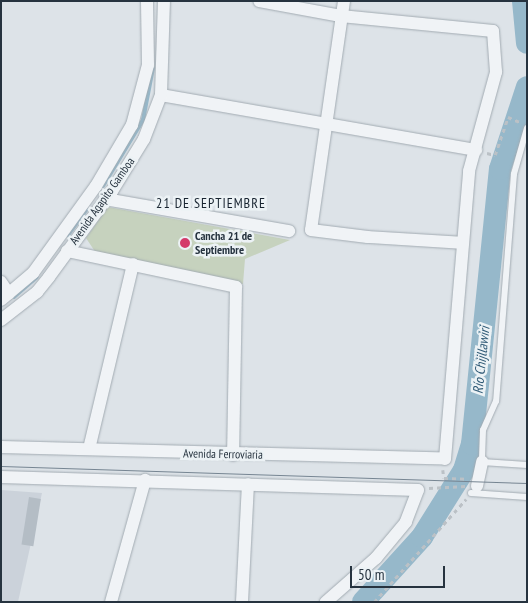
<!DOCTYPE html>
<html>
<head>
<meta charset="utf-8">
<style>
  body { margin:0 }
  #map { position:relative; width:528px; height:603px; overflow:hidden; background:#dde3e8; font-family:"PT Sans Narrow",sans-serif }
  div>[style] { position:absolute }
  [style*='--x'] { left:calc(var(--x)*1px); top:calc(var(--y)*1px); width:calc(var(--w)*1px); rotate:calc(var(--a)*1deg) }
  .built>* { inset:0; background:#cbd2da }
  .green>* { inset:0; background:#c6d2be }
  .stream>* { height:4px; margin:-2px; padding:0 2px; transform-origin:2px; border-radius:2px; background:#96b8ca }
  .river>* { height:22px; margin:-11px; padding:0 11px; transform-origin:11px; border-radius:11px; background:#96b8ca }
  .building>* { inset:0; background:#b4bdc5; transform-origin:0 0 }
  .path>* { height:2.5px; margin-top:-1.25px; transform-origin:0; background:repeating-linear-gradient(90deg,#bbc1c6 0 4px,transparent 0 8px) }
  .roads { filter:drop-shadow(0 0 1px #a2abb2) drop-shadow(0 0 1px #a2abb2) }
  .service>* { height:6px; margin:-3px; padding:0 3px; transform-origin:3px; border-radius:3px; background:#f0f3f6 }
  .minor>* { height:12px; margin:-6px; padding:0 6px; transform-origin:6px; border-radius:6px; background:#f0f3f6 }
  .tram>* { height:1px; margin:-0.5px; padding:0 0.5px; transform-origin:0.5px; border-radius:0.5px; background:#768592 }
  .dots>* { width:14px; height:14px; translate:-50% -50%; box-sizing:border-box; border:2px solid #ecf2f5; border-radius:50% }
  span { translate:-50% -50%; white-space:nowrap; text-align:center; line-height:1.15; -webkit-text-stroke:5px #ecf2f5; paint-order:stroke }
  .street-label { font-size:12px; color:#26333f }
  .poi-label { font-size:12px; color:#26333f; font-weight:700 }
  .left { translate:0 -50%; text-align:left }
  .neighbourhood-label { font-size:14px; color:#182430; letter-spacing:1px }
  .water-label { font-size:14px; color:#2e5975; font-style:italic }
  .frame { position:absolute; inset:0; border:2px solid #26333f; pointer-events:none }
  .scale { position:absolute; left:350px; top:566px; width:95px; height:22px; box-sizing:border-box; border:2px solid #26333f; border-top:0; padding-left:6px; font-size:15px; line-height:18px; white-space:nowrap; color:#26333f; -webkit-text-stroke:4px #ecf2f5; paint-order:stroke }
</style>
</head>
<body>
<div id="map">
  <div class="built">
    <div style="clip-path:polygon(1px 490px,42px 493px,18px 602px,1px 602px)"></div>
  </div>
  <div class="green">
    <div style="clip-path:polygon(108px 207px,290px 240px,245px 259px,243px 284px,96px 253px,86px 238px)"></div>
  </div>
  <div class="stream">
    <div style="--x:103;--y:186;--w:77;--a:-58.8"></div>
    <div style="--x:143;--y:120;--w:53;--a:-79.1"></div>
    <div style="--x:68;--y:235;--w:31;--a:-54"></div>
    <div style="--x:14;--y:297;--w:30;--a:-41"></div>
  </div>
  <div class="river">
    <div style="--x:523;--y:1;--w:42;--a:84.6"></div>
    <div style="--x:363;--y:602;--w:88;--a:-47.8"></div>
    <div style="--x:422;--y:537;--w:79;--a:-57.9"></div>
    <div style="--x:464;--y:470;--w:27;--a:-73"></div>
    <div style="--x:472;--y:444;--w:276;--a:-84.2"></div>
    <div style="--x:500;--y:169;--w:86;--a:-71.8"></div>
  </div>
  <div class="building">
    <div style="left:29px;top:497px;width:12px;height:48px;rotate:9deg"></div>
  </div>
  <div class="path">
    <div style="--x:487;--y:153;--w:8;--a:14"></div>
    <div style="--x:495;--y:155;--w:40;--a:-71.1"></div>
    <div style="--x:508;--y:117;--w:15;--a:23"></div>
    <div style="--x:443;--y:470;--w:8;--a:83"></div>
    <div style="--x:444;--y:478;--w:23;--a:2"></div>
    <div style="--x:429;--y:488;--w:37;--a:-3"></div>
    <div style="--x:374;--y:602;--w:138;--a:-48.2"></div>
  </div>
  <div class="roads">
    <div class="service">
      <div style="--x:527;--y:128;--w:48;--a:105.8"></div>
      <div style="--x:514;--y:174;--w:228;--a:94.5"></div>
      <div style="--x:496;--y:401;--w:32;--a:114"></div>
      <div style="--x:483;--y:430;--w:32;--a:92"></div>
      <div style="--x:482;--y:462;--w:45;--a:3.8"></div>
      <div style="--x:471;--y:493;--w:56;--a:4.1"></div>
    </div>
    <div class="minor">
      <div style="--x:344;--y:1;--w:231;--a:98.2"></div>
      <div style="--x:311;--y:230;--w:57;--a:7"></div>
      <div style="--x:368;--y:237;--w:95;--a:3.6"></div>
      <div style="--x:161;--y:95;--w:320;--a:9.9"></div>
      <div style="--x:105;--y:199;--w:187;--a:9.9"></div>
      <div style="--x:67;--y:251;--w:173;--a:12"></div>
      <div style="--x:236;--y:287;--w:168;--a:91"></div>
      <div style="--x:1;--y:282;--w:14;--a:56"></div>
      <div style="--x:1;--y:300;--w:42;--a:-40.2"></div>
      <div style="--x:33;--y:273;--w:107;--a:-54.1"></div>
      <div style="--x:96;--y:186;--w:71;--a:-59.5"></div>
      <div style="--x:132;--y:125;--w:62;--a:-75.1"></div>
      <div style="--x:148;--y:65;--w:64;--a:-90.9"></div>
      <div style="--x:1;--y:320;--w:46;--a:-37.9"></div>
      <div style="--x:37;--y:292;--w:19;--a:-51"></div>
      <div style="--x:49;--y:277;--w:107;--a:-53.8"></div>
      <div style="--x:112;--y:191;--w:61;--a:-58.4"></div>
      <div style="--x:144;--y:139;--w:47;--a:-68.9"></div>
      <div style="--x:161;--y:95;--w:94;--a:-88.2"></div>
      <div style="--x:1;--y:447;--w:444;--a:1.5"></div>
      <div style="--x:445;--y:459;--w:289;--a:-85.2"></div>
      <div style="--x:469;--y:171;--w:103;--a:-74.7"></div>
      <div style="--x:496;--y:72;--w:41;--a:-94.2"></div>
      <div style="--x:493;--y:31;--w:153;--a:-174.4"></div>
      <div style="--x:341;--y:16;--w:83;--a:-169.6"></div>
      <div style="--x:89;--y:449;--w:190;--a:-76.6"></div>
      <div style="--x:1;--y:477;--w:417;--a:1.8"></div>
      <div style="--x:418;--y:490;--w:34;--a:111"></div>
      <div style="--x:406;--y:522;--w:47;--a:129.8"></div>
      <div style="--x:376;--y:558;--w:67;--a:138.7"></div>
      <div style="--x:477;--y:486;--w:25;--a:-78"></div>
      <div style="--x:111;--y:602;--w:127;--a:-74.4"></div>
      <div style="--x:242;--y:602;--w:118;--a:-87.1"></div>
    </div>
  </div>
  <div class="tram">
    <div style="--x:1;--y:466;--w:526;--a:1.85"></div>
  </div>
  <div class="dots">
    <div style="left:185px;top:243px;background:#d43a6a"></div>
  </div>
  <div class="street-label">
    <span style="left:102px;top:201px;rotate:-55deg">Avenida Agapito Gamboa</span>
    <span style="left:223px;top:454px;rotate:1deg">Avenida Ferroviaria</span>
  </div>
  <div class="poi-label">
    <span class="left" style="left:195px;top:243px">Cancha 21 de<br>Septiembre</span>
  </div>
  <div class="neighbourhood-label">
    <span style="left:211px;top:203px">21 DE SEPTIEMBRE</span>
  </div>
  <div class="water-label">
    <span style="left:481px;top:360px;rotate:-84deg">Río Chijllawiri</span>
  </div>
  <div class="frame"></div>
  <div class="scale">50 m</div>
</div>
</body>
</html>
